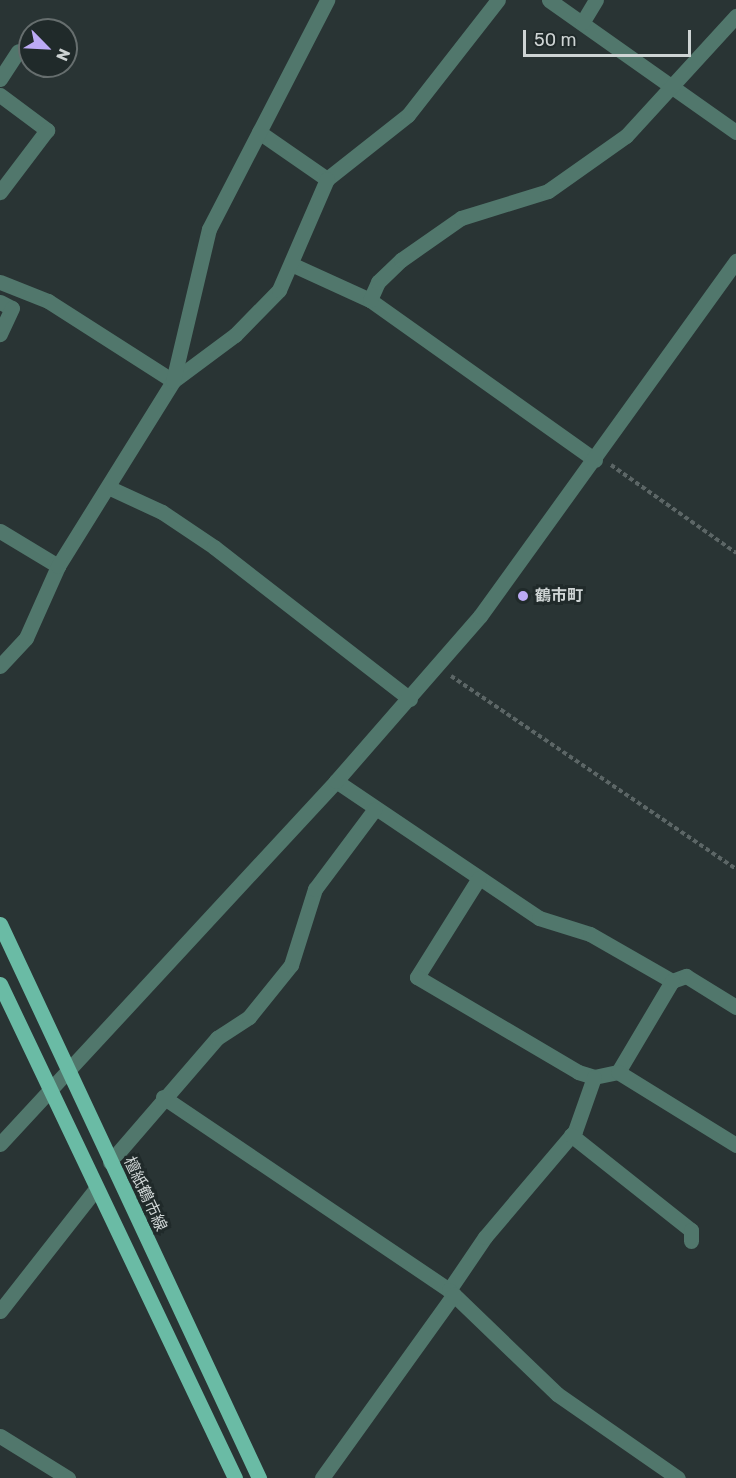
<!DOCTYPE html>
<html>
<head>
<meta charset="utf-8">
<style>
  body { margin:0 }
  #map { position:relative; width:736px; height:1478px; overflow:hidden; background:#293434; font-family:Rubik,"Noto Sans JP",sans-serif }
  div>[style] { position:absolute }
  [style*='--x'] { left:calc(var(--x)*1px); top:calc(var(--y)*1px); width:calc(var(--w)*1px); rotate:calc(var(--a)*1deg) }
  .path>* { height:4px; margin-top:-2px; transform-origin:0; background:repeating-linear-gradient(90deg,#5c6666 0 4.5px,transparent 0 7.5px) }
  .minor>* { height:15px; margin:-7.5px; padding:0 7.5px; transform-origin:7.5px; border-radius:7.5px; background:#51776c }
  .major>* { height:15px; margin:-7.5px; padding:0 7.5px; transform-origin:7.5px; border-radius:7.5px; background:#6abba5 }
  .dots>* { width:16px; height:16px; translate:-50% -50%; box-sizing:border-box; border:3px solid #202a2a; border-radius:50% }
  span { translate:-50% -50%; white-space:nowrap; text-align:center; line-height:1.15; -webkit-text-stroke:6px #202a2a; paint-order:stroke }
  .poi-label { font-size:16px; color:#ced4d4; font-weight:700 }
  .left { translate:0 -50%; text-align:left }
  .street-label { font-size:16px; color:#ced4d4 }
  .north { position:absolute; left:18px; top:18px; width:60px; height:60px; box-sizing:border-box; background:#202a2a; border:2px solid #666e6e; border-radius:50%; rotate:114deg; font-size:16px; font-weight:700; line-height:24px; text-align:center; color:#ced4d4 }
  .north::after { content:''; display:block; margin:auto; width:21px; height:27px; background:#bcaaf5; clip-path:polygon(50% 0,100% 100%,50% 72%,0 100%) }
  .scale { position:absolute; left:523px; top:30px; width:168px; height:27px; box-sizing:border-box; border:3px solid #ced4d4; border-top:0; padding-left:8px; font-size:18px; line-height:21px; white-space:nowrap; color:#ced4d4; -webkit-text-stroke:4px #202a2a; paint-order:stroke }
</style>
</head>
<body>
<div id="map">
  <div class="path">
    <div style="--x:611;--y:465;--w:153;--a:35.1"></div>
    <div style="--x:451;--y:676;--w:344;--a:34.1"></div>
  </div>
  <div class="minor">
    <div style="--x:549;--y:0;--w:229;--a:35.2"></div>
    <div style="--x:582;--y:23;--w:27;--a:-59"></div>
    <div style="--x:0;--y:79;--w:33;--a:-57"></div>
    <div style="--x:0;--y:95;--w:59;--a:36.7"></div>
    <div style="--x:47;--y:130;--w:78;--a:127.2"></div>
    <div style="--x:259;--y:132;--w:83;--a:34.7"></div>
    <div style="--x:327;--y:179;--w:103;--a:-38.3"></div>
    <div style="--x:408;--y:115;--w:146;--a:-52"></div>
    <div style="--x:291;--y:264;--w:87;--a:24.5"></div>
    <div style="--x:370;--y:300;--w:276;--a:35.4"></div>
    <div style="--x:0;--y:282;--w:52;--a:21.6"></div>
    <div style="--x:48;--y:301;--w:148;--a:32.6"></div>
    <div style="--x:173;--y:381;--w:77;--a:-36.6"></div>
    <div style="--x:235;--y:335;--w:63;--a:-45.6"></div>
    <div style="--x:279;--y:290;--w:121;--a:-66.6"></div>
    <div style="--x:370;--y:300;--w:20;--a:-66"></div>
    <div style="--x:378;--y:282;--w:32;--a:-44"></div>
    <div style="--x:401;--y:260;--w:73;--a:-35"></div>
    <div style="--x:461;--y:218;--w:91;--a:-17.2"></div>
    <div style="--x:548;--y:191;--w:95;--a:-35.2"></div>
    <div style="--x:626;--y:136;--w:163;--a:-47.5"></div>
    <div style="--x:0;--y:302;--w:13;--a:27"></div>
    <div style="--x:12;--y:308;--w:29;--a:115"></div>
    <div style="--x:110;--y:488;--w:57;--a:24.8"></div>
    <div style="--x:162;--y:512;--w:63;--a:33.9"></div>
    <div style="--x:214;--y:547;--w:248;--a:37.8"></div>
    <div style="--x:0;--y:531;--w:68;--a:31.1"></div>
    <div style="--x:0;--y:666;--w:38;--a:-47"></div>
    <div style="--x:26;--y:638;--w:79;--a:-66"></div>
    <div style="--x:58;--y:566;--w:218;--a:-58.1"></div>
    <div style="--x:173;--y:381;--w:156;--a:-76.7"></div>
    <div style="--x:209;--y:229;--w:258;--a:-62.7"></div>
    <div style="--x:336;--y:781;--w:245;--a:34"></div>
    <div style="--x:539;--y:918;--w:53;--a:17.4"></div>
    <div style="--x:590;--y:934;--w:95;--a:29.8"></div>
    <div style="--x:672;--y:981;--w:15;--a:-20"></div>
    <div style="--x:686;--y:976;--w:59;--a:31.8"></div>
    <div style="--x:479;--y:878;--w:117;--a:122.1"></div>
    <div style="--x:417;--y:977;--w:187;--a:30.5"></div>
    <div style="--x:578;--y:1072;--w:17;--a:17"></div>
    <div style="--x:594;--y:1077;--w:25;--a:-12"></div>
    <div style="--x:618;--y:1072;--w:106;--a:-59.3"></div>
    <div style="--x:618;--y:1072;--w:139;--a:31.7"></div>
    <div style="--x:163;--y:1097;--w:345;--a:34"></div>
    <div style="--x:449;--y:1290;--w:64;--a:-55.8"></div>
    <div style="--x:485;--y:1237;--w:139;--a:-49.7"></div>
    <div style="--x:575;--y:1131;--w:57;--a:-70.6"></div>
    <div style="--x:571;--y:1135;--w:153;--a:38.4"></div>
    <div style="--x:691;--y:1230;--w:11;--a:90"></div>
    <div style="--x:0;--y:1144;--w:495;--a:-47.2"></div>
    <div style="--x:336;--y:781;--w:219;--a:-48.9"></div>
    <div style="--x:480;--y:616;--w:438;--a:-54.2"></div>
    <div style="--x:110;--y:1162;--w:164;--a:-49.2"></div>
    <div style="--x:217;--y:1038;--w:38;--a:-33"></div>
    <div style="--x:249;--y:1017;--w:67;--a:-51.1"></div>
    <div style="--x:291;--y:965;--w:80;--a:-72.5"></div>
    <div style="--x:315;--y:889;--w:99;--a:-53.2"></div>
    <div style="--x:449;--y:1290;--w:150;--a:43.9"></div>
    <div style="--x:557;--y:1394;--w:147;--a:34.8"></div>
    <div style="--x:0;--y:1311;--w:154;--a:-51.9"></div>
    <div style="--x:0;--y:1436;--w:80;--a:31.7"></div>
    <div style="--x:322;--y:1478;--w:226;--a:-54.3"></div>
  </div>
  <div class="major">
    <div style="--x:0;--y:924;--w:612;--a:64.94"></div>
    <div style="--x:0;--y:984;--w:547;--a:64.56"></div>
  </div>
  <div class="dots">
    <div style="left:523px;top:596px;background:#bcaaf5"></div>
  </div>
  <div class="poi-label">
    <span class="left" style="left:535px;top:596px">鶴市町</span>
  </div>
  <div class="street-label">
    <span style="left:145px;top:1194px;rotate:65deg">檀紙鶴市線</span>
  </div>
  <div class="north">N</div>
  <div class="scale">50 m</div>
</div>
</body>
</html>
